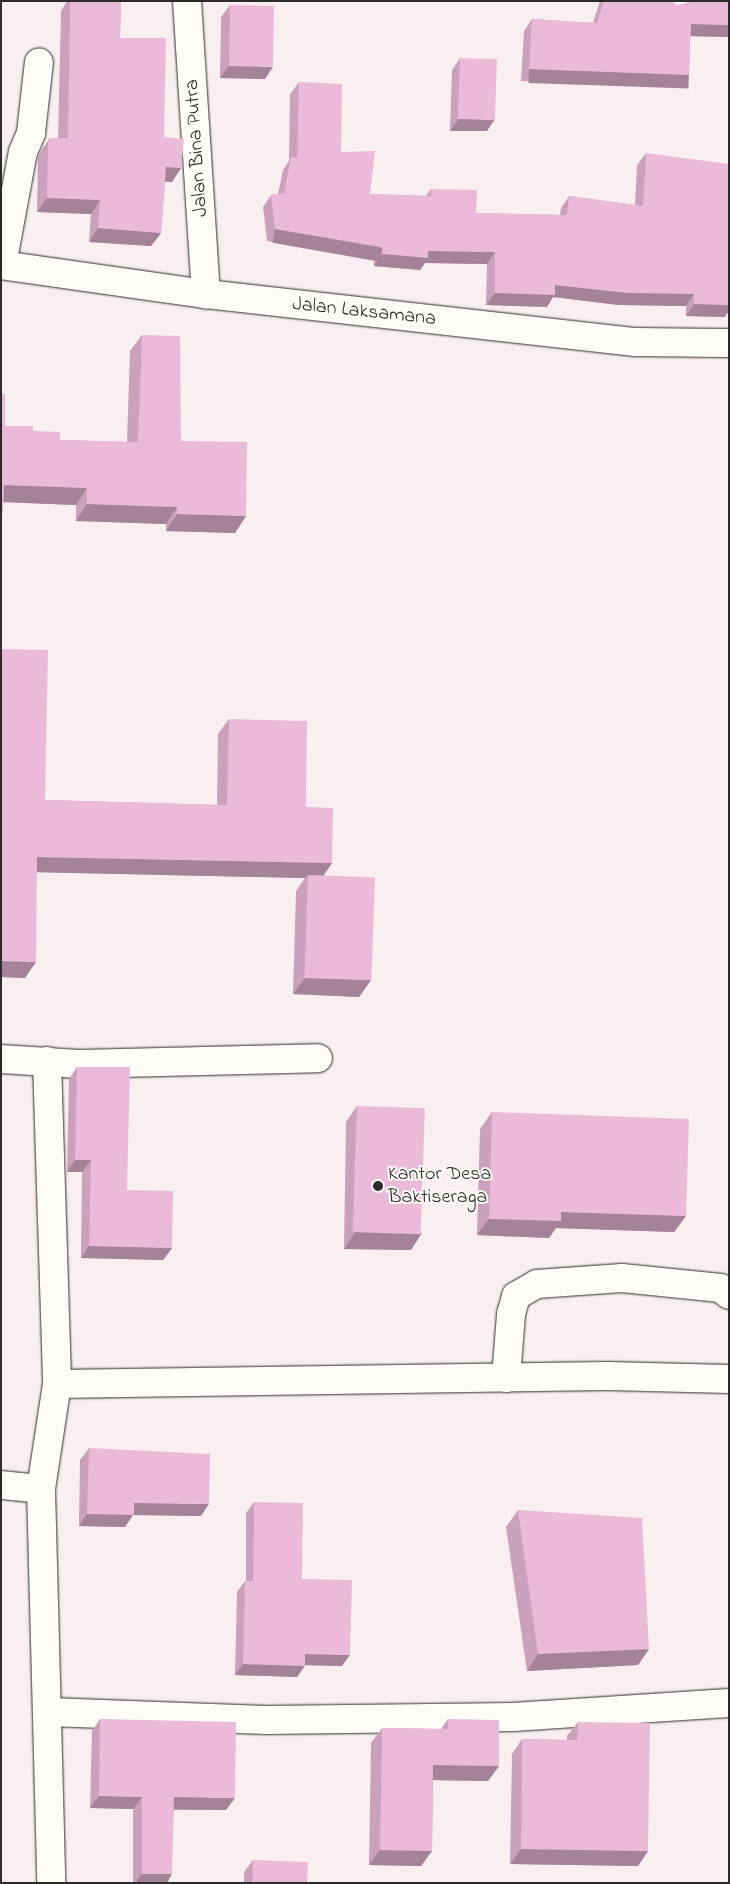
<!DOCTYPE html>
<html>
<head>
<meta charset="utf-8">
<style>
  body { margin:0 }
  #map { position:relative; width:730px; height:1884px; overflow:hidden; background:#f9eff1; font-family:"Indie Flower",sans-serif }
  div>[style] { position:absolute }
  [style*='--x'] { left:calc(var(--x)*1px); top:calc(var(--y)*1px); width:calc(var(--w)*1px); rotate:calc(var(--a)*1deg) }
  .roads { filter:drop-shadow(0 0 1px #2b2b2b) drop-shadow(0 0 1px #2b2b2b) }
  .minor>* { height:28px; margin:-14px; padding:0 14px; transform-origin:14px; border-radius:14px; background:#fdfcf7 }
  .major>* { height:28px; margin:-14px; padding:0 14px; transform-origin:14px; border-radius:14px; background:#fdfcf7 }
  .wall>* { inset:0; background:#caa0bb }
  .shaded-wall>* { inset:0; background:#a48298; transform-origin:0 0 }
  .building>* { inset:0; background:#ebbad9; transform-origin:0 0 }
  .dots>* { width:14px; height:14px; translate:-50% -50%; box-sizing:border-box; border:2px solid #fdfcf7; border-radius:50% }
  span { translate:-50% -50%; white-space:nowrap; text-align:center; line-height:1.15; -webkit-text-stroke:4px #fdfcf7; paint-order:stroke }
  .street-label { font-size:20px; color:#2b2b2b }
  .poi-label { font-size:20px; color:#2b2b2b }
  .left { translate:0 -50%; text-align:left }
  .frame { position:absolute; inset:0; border:2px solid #2b2b2b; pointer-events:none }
</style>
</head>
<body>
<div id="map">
  <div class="roads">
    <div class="minor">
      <div style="--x:187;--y:1;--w:294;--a:86.3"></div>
      <div style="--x:669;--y:1;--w:5;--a:0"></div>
      <div style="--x:2;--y:265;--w:115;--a:-79.5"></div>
      <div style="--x:23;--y:152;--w:21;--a:-67"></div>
      <div style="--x:31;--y:133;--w:71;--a:-83.6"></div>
      <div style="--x:1;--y:1059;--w:78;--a:3.7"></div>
      <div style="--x:79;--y:1064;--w:239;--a:-1.4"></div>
      <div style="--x:47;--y:1061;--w:323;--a:88.2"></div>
      <div style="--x:57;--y:1384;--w:106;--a:98.7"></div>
      <div style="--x:41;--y:1489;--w:394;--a:88.5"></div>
      <div style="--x:506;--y:1378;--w:64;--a:-85.5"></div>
      <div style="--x:511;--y:1314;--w:19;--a:-74"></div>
      <div style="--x:516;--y:1296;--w:24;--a:-30"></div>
      <div style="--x:537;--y:1284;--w:85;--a:-4"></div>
      <div style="--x:622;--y:1278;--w:99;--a:5.8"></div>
      <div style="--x:720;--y:1288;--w:11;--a:38"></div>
      <div style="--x:57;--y:1384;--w:551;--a:-0.83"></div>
      <div style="--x:608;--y:1376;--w:121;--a:1.4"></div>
      <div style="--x:1;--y:1485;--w:40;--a:5.7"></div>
      <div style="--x:49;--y:1712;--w:217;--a:2.1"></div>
      <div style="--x:266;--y:1720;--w:247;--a:-0.7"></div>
      <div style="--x:513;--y:1717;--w:216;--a:-3.7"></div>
    </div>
    <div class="major">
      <div style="--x:1;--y:265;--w:207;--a:8.1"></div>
      <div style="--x:206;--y:294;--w:432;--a:6.4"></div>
      <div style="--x:635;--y:342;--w:94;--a:0.6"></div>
    </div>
  </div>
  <div class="wall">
    <div style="clip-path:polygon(67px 1px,121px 1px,120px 38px,164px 137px,181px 168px,172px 182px,165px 182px,161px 233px,151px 246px,89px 242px,91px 214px,37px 212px,38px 156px,40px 152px,50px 138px,58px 138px,61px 11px)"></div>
    <div style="clip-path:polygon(599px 1px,671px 1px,677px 5px,689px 3px,690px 1px,729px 1px,729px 37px,690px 36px,689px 75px,681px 87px,521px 81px,524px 31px,532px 19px,593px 23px,599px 4px)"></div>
    <div style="clip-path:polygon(230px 5px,265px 79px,220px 78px,221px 17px)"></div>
    <div style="clip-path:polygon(460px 58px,487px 131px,450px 131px,452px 70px)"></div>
    <div style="clip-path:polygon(299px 82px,341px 152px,370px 194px,426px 196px,431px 189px,476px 213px,560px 215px,561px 208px,569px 196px,635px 205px,637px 165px,646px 153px,727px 313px,725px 317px,686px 316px,686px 306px,619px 305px,553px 297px,547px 307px,486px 305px,487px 264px,425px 263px,420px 270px,374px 266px,374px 259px,267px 241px,263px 207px,271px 195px,278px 194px,283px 170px,289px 161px,290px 94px)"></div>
    <div style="clip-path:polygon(142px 335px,181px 441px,246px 516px,235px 533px,166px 531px,166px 524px,76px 521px,76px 505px,4px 502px,5px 426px,33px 431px,60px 440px,127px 442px,130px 351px)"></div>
    <div style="clip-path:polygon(1px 649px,45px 800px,217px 805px,218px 734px,229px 719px,306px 807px,332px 863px,324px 875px,371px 980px,359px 997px,293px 994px,296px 891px,305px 878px,37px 872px,25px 978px,1px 977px)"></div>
    <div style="clip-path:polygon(77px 1067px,127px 1190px,172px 1248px,163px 1260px,81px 1258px,82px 1172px,67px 1172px,69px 1079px)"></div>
    <div style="clip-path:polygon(357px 1106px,411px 1250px,344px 1249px,346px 1122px)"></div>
    <div style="clip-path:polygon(492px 1112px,686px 1216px,674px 1232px,556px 1228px,549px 1238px,477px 1235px,480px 1129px)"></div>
    <div style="clip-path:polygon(89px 1448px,201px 1516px,133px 1515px,125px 1527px,79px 1526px,80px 1460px)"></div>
    <div style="clip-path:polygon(254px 1502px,302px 1579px,342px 1666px,305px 1665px,297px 1677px,235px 1675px,237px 1592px,245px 1581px,246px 1581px,246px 1513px)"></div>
    <div style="clip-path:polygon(518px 1510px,649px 1649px,638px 1665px,527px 1671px,506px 1527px)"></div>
    <div style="clip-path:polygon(100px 1719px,226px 1810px,174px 1810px,167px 1883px,133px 1883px,133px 1809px,90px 1808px,92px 1731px)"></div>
    <div style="clip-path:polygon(448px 1719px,499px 1766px,488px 1781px,433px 1780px,432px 1851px,421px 1866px,369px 1865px,371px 1743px,382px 1728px,441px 1729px)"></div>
    <div style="clip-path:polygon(578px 1722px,648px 1851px,638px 1866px,510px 1864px,512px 1754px,522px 1739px,567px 1740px,567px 1736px)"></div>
    <div style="clip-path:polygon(253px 1860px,308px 1883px,244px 1883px,244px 1872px)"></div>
  </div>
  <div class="shaded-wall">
    <div style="clip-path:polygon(691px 24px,729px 25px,729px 37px,682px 36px)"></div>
    <div style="clip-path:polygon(229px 66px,273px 67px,265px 79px,220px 78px)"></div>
    <div style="left:529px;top:69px;width:160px;height:14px;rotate:2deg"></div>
    <div style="clip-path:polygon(459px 119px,495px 119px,487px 131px,450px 131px)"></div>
    <div style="clip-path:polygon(166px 167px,181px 168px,172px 182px,156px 181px)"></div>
    <div style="clip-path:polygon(47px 198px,100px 200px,91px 214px,37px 212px)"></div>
    <div style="clip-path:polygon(98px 228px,161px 233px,151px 246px,89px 242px)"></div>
    <div style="left:275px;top:229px;width:109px;height:14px;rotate:10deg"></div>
    <div style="clip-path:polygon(428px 251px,495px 252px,487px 264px,425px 263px,420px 270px,374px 266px,383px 254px)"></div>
    <div style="clip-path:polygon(555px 285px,694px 294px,686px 306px,619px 305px,553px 297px,547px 307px,486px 305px,495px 293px)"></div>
    <div style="clip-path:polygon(694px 304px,729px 305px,729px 314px,727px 313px,725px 317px,686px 316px)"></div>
    <div style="clip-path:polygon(4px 485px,87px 488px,76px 505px,1px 502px)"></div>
    <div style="clip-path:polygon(87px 504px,177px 507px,166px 524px,76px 521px)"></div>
    <div style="clip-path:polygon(177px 514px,246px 516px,235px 533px,166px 531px)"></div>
    <div style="clip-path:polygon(37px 857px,332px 863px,321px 879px,308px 875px,305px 878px,26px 872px)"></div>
    <div style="clip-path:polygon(1px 961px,36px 962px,25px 978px,1px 977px)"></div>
    <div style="clip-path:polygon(305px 978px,371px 980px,359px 997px,293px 994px)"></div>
    <div style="clip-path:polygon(75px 1160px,91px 1160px,82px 1172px,67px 1172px)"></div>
    <div style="clip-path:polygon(561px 1212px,686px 1216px,674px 1232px,556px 1228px,549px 1238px,477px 1235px,489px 1219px)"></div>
    <div style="clip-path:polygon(355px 1232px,422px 1233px,411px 1250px,344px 1249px)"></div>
    <div style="clip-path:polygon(89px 1246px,172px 1248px,163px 1260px,81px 1258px)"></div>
    <div style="clip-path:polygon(134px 1503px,209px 1504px,201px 1516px,133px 1515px,125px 1527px,79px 1526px,87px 1514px)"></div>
    <div style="clip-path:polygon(649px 1649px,638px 1665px,527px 1671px,538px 1654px)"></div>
    <div style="clip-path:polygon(305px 1654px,350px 1655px,342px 1666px,297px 1665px)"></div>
    <div style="clip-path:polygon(243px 1664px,305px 1666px,297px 1677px,235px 1675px)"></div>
    <div style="clip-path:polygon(433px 1765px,499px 1766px,488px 1781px,423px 1780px)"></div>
    <div style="clip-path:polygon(99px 1796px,142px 1797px,133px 1809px,90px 1808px)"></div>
    <div style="clip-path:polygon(174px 1797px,235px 1798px,226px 1810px,165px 1809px)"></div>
    <div style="clip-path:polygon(521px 1849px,648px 1851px,638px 1866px,510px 1864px)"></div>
    <div style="clip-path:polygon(380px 1850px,432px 1851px,421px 1866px,369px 1865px)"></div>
    <div style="clip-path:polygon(142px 1874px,172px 1874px,167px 1883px,135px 1883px)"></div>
  </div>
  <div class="building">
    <div style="clip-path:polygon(70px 1px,121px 1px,120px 38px,166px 38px,164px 137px,184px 139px,181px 168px,166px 167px,161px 233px,98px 228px,100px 200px,47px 198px,48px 142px,50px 138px,68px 138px)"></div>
    <div style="clip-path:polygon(604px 1px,671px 1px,677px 5px,691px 2px,691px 1px,729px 1px,729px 25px,691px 24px,689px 75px,529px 69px,532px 19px,597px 23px)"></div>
    <div style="left:230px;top:5px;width:44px;height:61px;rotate:1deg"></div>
    <div style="left:460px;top:58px;width:37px;height:61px;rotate:2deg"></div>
    <div style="clip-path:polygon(299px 82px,342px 84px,341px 152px,375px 151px,370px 194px,431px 196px,431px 189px,477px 190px,476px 213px,567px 215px,569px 196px,643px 206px,646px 153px,729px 164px,729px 305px,694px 304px,694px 294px,627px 293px,555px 285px,555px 295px,495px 293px,495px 252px,428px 251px,428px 258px,383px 254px,382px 247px,275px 229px,271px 195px,284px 193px,291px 157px,297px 158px)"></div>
    <div style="clip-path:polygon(142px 335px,180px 336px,181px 441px,247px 442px,246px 516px,177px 514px,177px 507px,87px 504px,87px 488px,4px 485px,3px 513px,1px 513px,1px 394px,5px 394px,5px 426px,33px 426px,33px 431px,60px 432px,60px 440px,138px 442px)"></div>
    <div style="clip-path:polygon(1px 649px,48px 650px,45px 800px,227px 805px,229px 719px,307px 721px,306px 807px,333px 808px,332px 863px,37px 857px,36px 962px,1px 961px)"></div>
    <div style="left:308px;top:875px;width:67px;height:103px;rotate:2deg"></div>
    <div style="clip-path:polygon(77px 1067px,130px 1067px,127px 1190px,173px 1191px,172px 1248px,89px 1246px,91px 1160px,75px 1160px)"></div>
    <div style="left:357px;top:1106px;width:68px;height:126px;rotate:2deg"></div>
    <div style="clip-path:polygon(492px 1112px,689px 1119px,686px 1216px,561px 1212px,561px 1221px,489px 1219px)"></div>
    <div style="clip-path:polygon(89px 1448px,210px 1454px,209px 1504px,134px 1503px,134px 1515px,87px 1514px)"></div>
    <div style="clip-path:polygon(254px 1502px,303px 1503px,302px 1579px,352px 1580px,350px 1655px,305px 1654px,305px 1666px,243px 1664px,245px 1581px,253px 1581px)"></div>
    <div style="clip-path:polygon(518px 1510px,642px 1518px,649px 1649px,538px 1654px)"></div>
    <div style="clip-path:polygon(100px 1719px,236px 1722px,235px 1798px,174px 1797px,172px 1874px,142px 1874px,142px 1797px,99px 1796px)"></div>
    <div style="clip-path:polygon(448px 1719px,499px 1720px,499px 1766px,433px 1765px,432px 1851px,380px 1850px,382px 1728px,448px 1729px)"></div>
    <div style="clip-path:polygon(578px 1722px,650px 1723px,648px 1851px,521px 1849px,522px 1739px,577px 1740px)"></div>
    <div style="left:253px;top:1860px;width:55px;height:23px;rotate:2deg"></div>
  </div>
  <div class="dots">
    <div style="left:378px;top:1186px;background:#2b2b2b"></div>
  </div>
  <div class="street-label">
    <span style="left:197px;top:148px;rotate:-94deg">Jalan Bina Putra</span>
    <span style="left:364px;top:312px;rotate:6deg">Jalan Laksamana</span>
  </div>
  <div class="poi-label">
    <span class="left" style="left:388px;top:1186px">Kantor Desa<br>Baktiseraga</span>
  </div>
  <div class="frame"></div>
</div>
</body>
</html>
